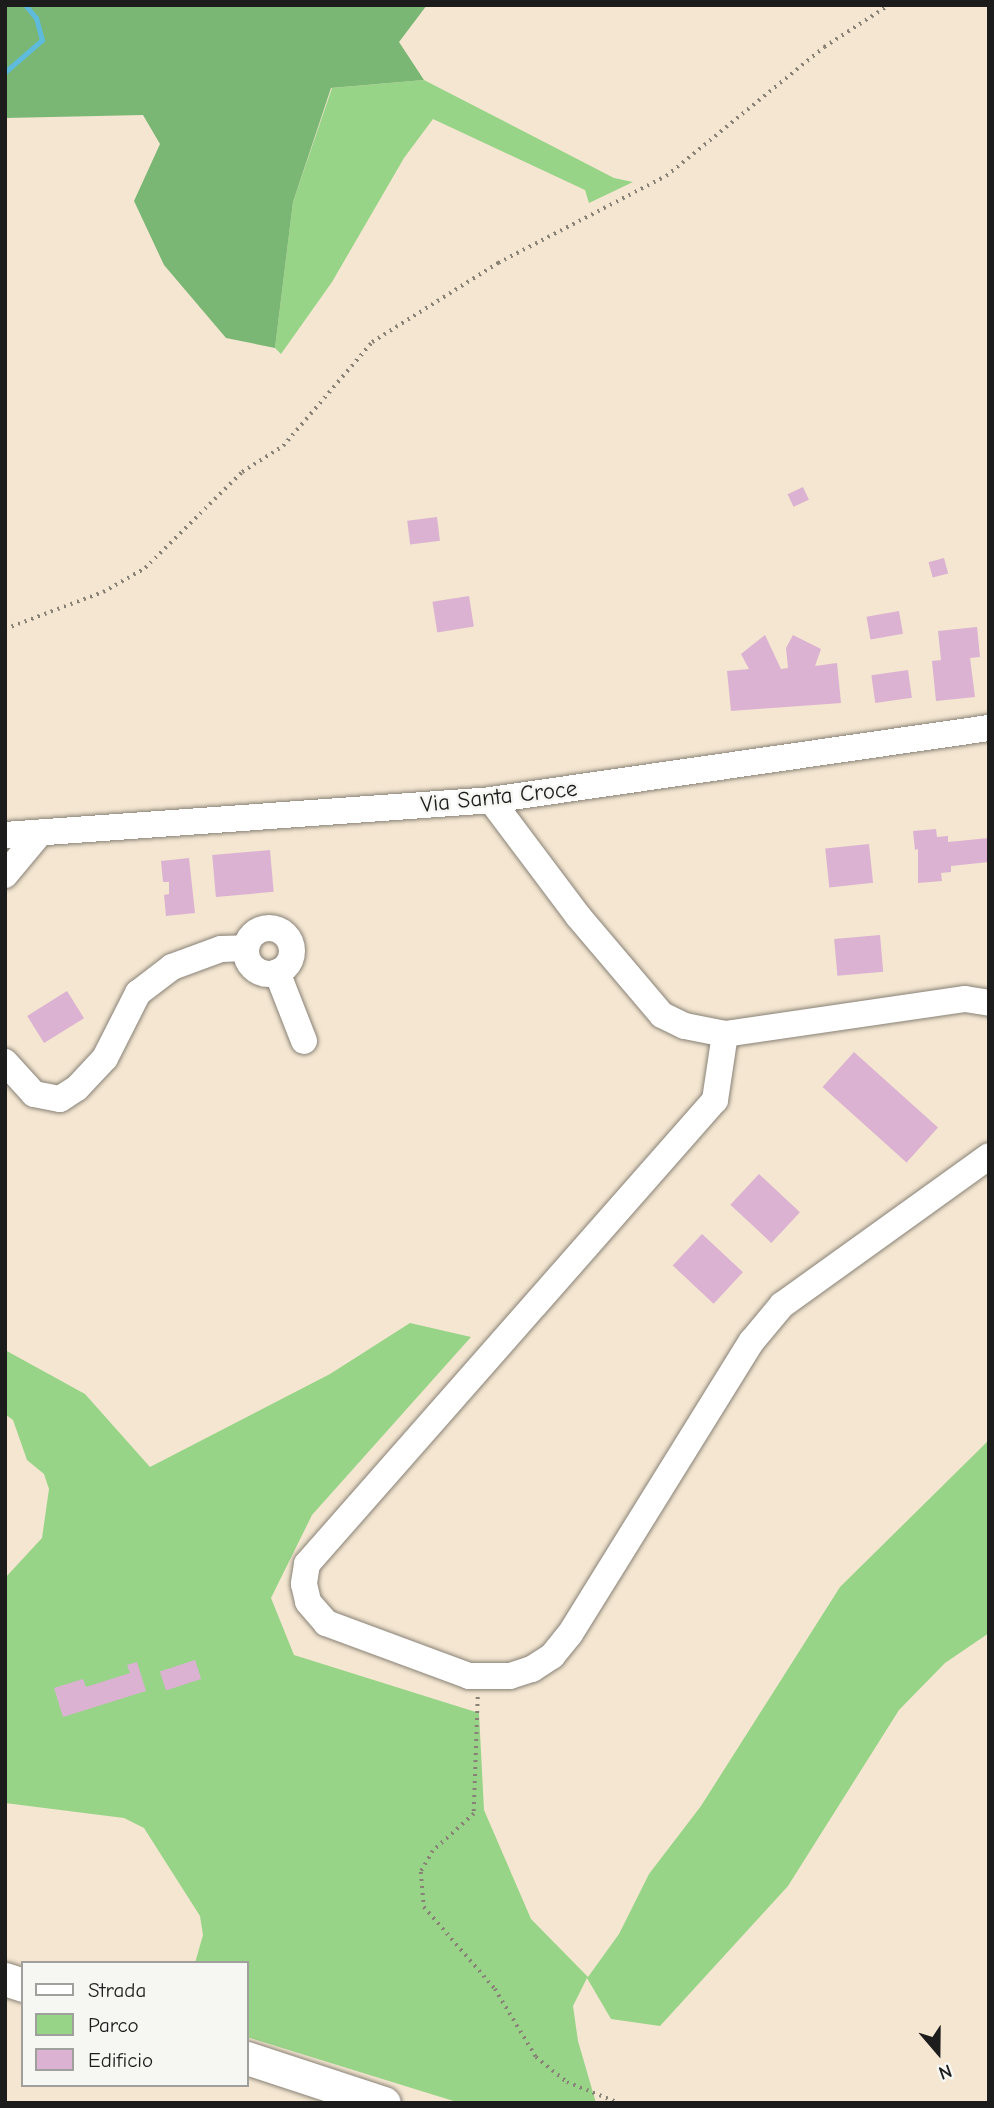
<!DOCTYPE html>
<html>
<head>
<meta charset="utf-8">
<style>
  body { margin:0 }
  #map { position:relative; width:994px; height:2108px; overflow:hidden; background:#f4e6d1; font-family:"Comic Neue",sans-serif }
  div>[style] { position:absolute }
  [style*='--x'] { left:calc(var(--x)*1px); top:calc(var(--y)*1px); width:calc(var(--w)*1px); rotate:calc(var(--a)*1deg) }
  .green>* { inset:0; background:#98d488 }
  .forest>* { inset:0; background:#7ab674 }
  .stream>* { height:5px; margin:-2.5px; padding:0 2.5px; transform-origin:2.5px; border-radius:2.5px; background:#5ebbdc }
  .building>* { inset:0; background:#dbb2d1; transform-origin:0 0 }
  .path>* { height:3.5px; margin-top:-1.75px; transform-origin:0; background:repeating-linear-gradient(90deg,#888176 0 2px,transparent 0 7px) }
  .roads { filter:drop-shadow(0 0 2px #888176) drop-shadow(0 0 2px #888176) }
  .minor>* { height:26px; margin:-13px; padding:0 13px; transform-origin:13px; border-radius:13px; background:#fff }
  .minor>.ring { margin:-13px; padding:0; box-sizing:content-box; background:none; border:26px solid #fff; border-radius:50% }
  .major>* { height:33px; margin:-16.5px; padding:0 16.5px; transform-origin:16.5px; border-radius:16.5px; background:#fff }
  span { translate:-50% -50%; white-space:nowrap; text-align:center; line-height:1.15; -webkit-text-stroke:5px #f6f6f2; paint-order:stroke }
  .street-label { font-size:23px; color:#1c1c1c }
  .frame { position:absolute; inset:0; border:7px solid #1c1c1c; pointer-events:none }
  .legend { position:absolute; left:21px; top:1961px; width:228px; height:126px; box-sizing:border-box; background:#f6f6f2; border:2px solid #9f9f9c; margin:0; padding:9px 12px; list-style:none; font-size:21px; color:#1c1c1c }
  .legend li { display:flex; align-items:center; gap:14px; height:35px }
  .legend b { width:35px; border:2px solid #9f9f9c }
  .north { position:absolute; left:903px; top:2017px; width:70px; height:70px; -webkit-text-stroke:5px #f6f6f2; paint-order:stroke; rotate:160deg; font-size:19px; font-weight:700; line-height:28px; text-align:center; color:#1c1c1c }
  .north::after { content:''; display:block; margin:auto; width:24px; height:32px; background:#1c1c1c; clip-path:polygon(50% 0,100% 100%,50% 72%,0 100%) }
</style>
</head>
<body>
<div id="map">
  <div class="green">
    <div style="clip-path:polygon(424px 80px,614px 178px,633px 182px,589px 203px,585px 190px,433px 119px,404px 158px,332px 282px,281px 354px,275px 348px,293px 202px,332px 88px)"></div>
    <div style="clip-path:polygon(410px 1323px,471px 1337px,312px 1515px,271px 1598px,294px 1655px,479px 1713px,484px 1810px,531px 1919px,588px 1977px,619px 1934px,649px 1874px,701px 1806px,840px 1587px,989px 1440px,989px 1633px,945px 1663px,899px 1710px,788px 1886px,660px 2026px,611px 2019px,587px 1978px,573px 2006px,578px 2041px,596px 2103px,460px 2103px,247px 2037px,247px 1963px,195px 1963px,203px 1935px,200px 1916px,144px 1828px,124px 1818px,5px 1803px,5px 1578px,42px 1538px,49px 1489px,44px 1474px,27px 1460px,13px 1420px,5px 1414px,5px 1350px,85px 1394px,150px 1467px,330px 1374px)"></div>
  </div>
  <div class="forest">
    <div style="clip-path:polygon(5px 5px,427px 5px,399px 42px,424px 80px,331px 88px,293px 202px,275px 348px,226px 338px,164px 265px,134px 201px,160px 144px,143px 115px,5px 118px)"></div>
  </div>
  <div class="stream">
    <div style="--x:5;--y:72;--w:49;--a:-40.9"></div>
    <div style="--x:42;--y:40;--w:23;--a:-105"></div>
    <div style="--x:36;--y:18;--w:17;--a:-130"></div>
  </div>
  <div class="building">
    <div style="left:803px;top:487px;width:14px;height:17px;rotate:65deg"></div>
    <div style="left:437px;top:517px;width:24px;height:30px;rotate:83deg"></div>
    <div style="left:944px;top:558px;width:16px;height:16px;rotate:75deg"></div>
    <div style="left:469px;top:596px;width:31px;height:37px;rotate:81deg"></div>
    <div style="left:899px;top:611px;width:23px;height:33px;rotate:80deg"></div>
    <div style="clip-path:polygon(977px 627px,980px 657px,970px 658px,975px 697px,936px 701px,932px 661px,941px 660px,938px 631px)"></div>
    <div style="clip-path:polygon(765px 635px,781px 669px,788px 668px,786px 648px,793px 635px,821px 649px,815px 666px,837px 663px,841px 703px,731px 711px,727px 671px,749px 669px,741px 654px)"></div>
    <div style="left:908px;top:670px;width:28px;height:37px;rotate:82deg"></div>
    <div style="clip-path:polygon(936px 829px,937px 837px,948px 836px,948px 842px,989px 838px,989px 862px,951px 866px,951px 872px,941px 873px,942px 881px,918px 883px,918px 849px,915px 850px,913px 831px)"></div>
    <div style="left:869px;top:844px;width:39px;height:44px;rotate:84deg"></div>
    <div style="left:270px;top:850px;width:42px;height:58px;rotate:85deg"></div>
    <div style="clip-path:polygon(189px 858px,195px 913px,166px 916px,164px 895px,169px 894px,169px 882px,163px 882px,161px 861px)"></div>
    <div style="left:880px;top:935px;width:37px;height:46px;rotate:85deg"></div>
    <div style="left:67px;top:991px;width:32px;height:47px;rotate:58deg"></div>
    <div style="left:854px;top:1052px;width:113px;height:47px;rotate:42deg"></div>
    <div style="left:759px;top:1174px;width:56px;height:42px;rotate:43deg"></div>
    <div style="left:702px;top:1234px;width:56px;height:43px;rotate:43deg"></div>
    <div style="left:195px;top:1660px;width:20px;height:37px;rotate:72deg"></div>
    <div style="clip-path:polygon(137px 1662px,146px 1691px,63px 1717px,54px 1688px,83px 1679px,86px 1687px,130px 1673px,127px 1665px)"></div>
  </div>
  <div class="path">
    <div style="--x:5;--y:629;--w:105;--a:-20.7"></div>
    <div style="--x:103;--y:592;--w:48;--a:-29.7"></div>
    <div style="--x:145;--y:568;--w:136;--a:-44.7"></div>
    <div style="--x:242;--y:472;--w:49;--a:-32.4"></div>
    <div style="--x:283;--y:446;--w:137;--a:-49.4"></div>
    <div style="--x:372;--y:342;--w:149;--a:-32.1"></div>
    <div style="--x:498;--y:263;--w:189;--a:-27.4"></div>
    <div style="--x:666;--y:176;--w:204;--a:-39.2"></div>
    <div style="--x:824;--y:47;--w:77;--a:-32.9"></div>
    <div style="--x:478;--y:1697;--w:117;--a:92"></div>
    <div style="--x:474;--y:1814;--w:55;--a:137.9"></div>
    <div style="--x:433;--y:1851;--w:24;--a:120"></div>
    <div style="--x:421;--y:1872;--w:35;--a:85"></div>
    <div style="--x:424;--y:1907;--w:108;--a:49.1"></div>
    <div style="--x:495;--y:1989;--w:79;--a:58.9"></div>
    <div style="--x:536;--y:2057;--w:40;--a:39"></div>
    <div style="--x:567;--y:2082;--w:56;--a:22"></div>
  </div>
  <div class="roads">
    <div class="minor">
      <div style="--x:491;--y:800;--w:145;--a:53.1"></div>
      <div style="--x:578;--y:916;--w:130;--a:49.7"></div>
      <div style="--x:662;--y:1015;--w:25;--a:26"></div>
      <div style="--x:685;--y:1026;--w:41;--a:11.3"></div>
      <div style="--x:725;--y:1034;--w:243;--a:-8.3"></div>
      <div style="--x:965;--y:999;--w:24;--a:9"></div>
      <div style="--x:5;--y:835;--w:487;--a:-4.1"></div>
      <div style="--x:491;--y:800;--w:503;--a:-8.23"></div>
      <div style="--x:5;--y:875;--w:55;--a:-50.2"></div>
      <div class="ring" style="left:246px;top:928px;width:20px;height:20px"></div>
      <div style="--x:277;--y:972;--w:74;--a:68.6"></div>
      <div style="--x:725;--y:1034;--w:67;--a:98.6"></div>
      <div style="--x:715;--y:1100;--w:618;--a:131.33"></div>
      <div style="--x:307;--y:1564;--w:20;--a:99"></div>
      <div style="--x:304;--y:1584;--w:18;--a:77"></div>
      <div style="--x:308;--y:1602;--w:28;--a:49"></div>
      <div style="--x:326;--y:1623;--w:153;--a:20.3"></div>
      <div style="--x:469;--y:1676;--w:41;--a:0"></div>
      <div style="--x:510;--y:1676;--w:23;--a:-18"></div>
      <div style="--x:532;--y:1669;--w:24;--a:-33"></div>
      <div style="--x:552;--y:1656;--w:28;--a:-51"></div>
      <div style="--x:570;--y:1634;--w:345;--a:-58.2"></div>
      <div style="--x:752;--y:1341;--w:47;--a:-50.2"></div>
      <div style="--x:782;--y:1305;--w:255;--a:-35.7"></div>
      <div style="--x:5;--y:1062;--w:43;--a:47.8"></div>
      <div style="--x:34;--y:1094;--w:26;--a:11"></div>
      <div style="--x:60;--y:1099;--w:20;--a:-33"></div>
      <div style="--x:77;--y:1088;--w:41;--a:-47"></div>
      <div style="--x:105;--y:1058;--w:73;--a:-63.1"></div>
      <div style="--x:138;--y:993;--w:43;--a:-37.4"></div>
      <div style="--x:172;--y:967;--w:52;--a:-20.2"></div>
      <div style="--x:221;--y:949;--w:25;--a:-2"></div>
    </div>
    <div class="major">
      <div style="--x:5;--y:1979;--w:19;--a:18"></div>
      <div style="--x:247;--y:2058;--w:144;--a:18.2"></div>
    </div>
  </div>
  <div class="street-label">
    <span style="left:499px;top:797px;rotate:-6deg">Via Santa Croce</span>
  </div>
  <div class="frame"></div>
  <ul class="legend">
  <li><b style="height:9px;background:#fff"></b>Strada</li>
  <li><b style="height:19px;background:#98d488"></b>Parco</li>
  <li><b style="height:19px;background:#dbb2d1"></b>Edificio</li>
  </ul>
  <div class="north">N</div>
</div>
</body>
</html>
